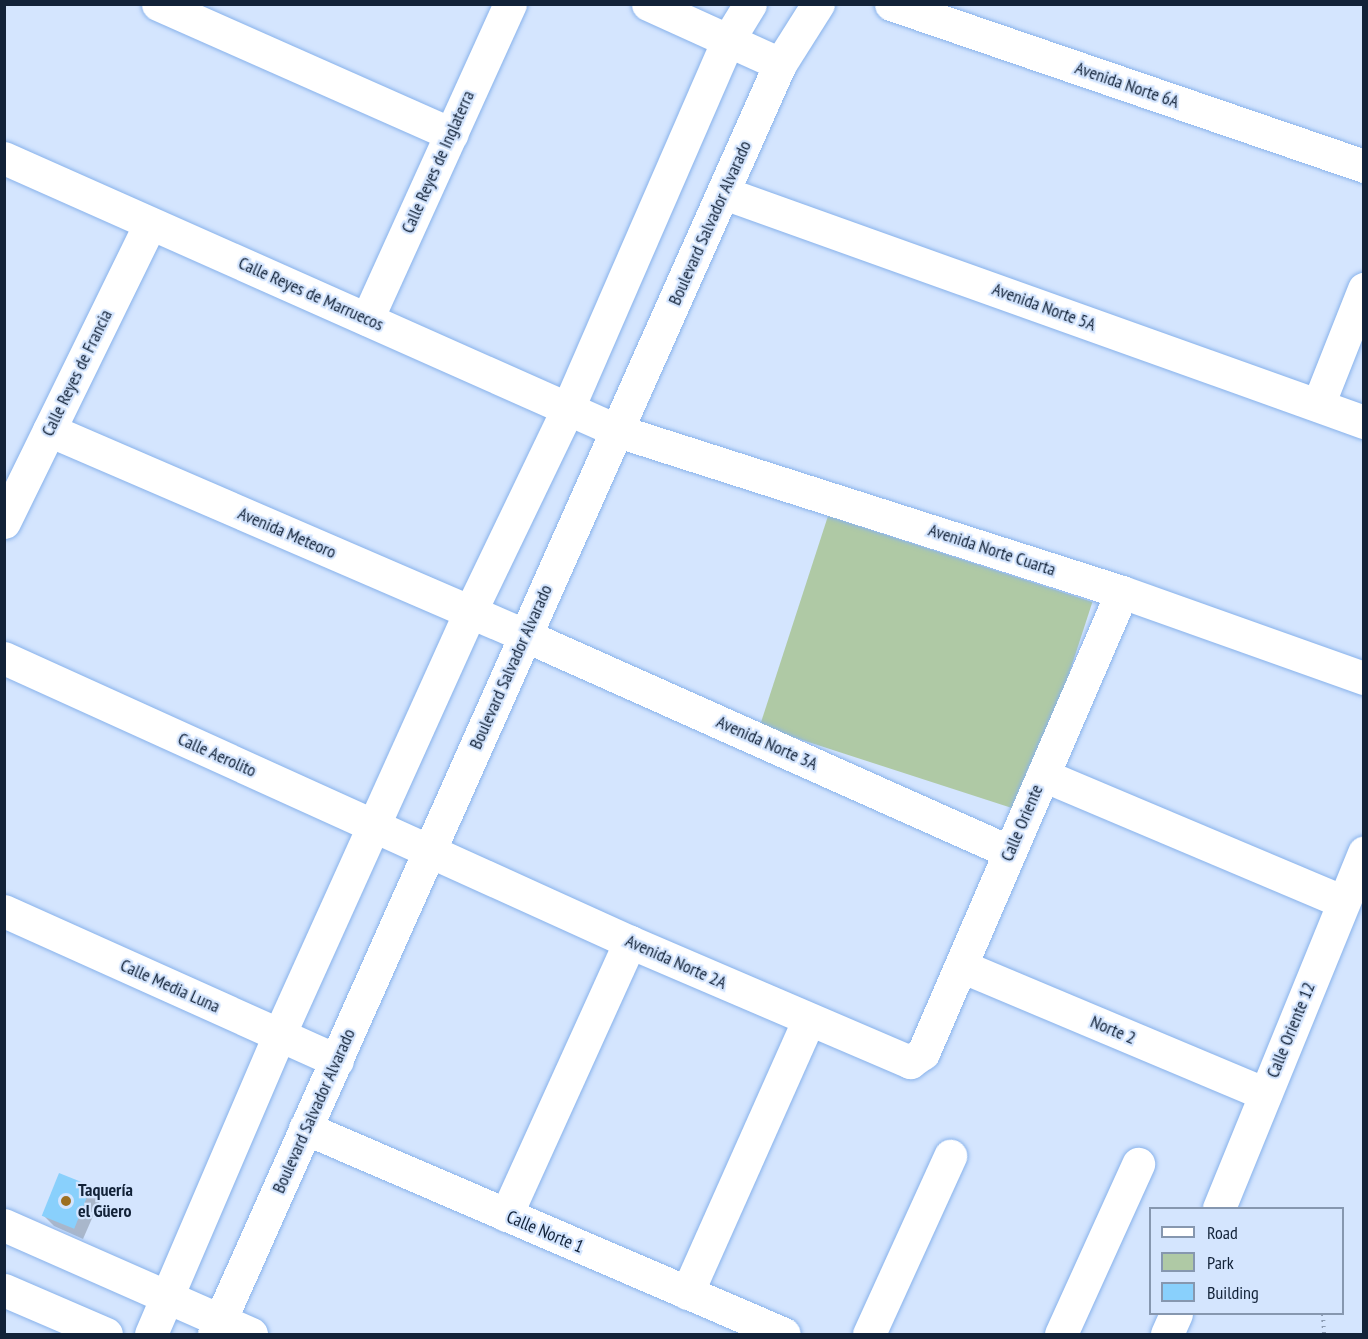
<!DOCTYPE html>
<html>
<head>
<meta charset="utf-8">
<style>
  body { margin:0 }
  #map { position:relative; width:1368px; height:1339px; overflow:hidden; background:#d4e5fe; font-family:"PT Sans Narrow",sans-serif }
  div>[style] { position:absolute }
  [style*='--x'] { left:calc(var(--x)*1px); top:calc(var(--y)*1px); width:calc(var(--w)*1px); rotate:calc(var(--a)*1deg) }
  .green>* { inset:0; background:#afc9a5; transform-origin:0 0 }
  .shadow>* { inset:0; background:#0003 }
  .building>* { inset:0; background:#89d0fc; transform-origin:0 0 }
  .path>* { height:4px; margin-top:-2px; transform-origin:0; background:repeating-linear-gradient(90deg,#8b9bb3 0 1.5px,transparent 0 6px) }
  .roads { filter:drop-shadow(0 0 2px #88b2eb) drop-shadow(0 0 2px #88b2eb) }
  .minor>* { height:33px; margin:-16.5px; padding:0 16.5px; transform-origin:16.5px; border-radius:16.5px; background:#fff }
  .tertiary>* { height:33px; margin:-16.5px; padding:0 16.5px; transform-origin:16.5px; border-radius:16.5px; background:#fff }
  .dots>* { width:16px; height:16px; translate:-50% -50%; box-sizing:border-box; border:3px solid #d4e5fe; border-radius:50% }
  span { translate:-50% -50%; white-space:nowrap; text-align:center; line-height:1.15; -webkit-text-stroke:4.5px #d4e5fe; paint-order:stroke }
  .street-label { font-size:18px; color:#122238 }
  .poi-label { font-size:18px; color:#122238; font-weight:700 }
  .left { translate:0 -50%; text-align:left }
  .frame { position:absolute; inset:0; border:6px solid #122238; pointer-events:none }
  .legend { position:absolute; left:1149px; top:1207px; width:195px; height:108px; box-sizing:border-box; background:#d4e5fe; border:2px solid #8697af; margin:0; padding:8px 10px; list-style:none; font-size:18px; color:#122238 }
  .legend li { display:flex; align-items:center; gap:12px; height:30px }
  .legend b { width:30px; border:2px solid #8697af }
</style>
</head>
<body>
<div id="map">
  <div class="green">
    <div style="left:828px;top:516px;width:278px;height:221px;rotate:18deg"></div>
  </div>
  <div class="shadow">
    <div style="clip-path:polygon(90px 1187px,101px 1198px,83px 1239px,54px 1226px,43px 1215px)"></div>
  </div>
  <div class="building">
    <div style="left:59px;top:1173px;width:35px;height:46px;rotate:22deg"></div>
  </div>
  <div class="path">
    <div style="--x:1323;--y:1314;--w:20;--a:87"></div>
  </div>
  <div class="roads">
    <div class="minor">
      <div style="--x:158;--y:4;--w:321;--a:23.9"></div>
      <div style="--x:648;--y:4;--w:145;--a:24.4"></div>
      <div style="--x:891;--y:4;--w:500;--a:18.9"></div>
      <div style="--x:4;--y:158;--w:672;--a:23.97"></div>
      <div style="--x:618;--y:431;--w:529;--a:17.72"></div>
      <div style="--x:1122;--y:592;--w:257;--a:19.6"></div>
      <div style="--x:724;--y:193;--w:680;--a:19.69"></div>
      <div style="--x:367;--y:319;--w:346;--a:-65.6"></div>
      <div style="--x:1318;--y:405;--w:125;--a:-68.4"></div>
      <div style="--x:49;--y:430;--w:517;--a:23.34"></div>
      <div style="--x:524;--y:635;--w:532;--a:24.06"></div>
      <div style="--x:4;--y:522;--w:332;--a:-63.9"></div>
      <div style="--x:4;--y:658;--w:687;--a:24.4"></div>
      <div style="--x:630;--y:942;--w:305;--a:23.2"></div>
      <div style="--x:910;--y:1062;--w:16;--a:-35"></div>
      <div style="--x:923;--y:1053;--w:502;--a:-66.65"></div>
      <div style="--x:1043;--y:775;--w:326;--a:22.9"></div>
      <div style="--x:4;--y:911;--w:365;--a:24.2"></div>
      <div style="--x:961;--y:966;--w:330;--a:22.8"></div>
      <div style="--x:305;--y:1128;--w:521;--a:23.27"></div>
      <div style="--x:1219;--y:1208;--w:384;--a:-67.8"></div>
      <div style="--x:506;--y:1215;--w:300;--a:-65.6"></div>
      <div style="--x:4;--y:1225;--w:270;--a:23.8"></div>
      <div style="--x:4;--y:1290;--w:111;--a:23.3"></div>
      <div style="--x:687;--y:1293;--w:298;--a:-66"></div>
      <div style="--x:869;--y:1334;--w:196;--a:-65.5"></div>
      <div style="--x:1061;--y:1334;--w:187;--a:-65.6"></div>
      <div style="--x:1167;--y:1334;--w:22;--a:-66"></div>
    </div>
    <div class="tertiary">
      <div style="--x:151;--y:1334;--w:325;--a:-66.8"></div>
      <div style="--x:279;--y:1035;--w:464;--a:-65.7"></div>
      <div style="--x:470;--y:612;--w:226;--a:-64.3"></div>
      <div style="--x:568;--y:408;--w:401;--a:-66.5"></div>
      <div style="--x:728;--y:40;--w:42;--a:-58.6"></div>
      <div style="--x:214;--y:1334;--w:1390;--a:-65.98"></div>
      <div style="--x:780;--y:64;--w:71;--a:-57.7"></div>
    </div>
  </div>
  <div class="dots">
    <div style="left:66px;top:1201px;background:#9d7021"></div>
  </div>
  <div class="street-label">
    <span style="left:1127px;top:85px;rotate:19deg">Avenida Norte 6A</span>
    <span style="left:438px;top:162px;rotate:-66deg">Calle Reyes de Inglaterra</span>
    <span style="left:710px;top:223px;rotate:-66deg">Boulevard Salvador Alvarado</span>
    <span style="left:311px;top:294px;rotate:24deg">Calle Reyes de Marruecos</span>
    <span style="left:1044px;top:307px;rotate:20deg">Avenida Norte 5A</span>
    <span style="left:77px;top:373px;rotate:-64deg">Calle Reyes de Francia</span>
    <span style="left:287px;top:533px;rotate:23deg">Avenida Meteoro</span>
    <span style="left:992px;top:550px;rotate:18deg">Avenida Norte Cuarta</span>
    <span style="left:511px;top:667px;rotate:-66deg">Boulevard Salvador Alvarado</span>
    <span style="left:767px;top:743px;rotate:24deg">Avenida Norte 3A</span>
    <span style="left:217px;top:755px;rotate:24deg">Calle Aerolito</span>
    <span style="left:1022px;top:823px;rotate:-67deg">Calle Oriente</span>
    <span style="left:676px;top:962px;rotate:24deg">Avenida Norte 2A</span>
    <span style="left:170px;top:986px;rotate:24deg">Calle Media Luna</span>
    <span style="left:1113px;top:1030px;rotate:23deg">Norte 2</span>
    <span style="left:1291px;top:1030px;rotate:-68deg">Calle Oriente 12</span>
    <span style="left:314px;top:1111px;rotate:-66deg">Boulevard Salvador Alvarado</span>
    <span style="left:545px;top:1232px;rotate:23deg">Calle Norte 1</span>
  </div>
  <div class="poi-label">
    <span class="left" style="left:78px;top:1201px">Taquería<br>el Güero</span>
  </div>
  <div class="frame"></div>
  <ul class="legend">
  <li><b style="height:8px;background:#fff"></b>Road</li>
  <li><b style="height:16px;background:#afc9a5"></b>Park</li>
  <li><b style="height:16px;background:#89d0fc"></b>Building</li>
  </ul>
</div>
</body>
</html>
